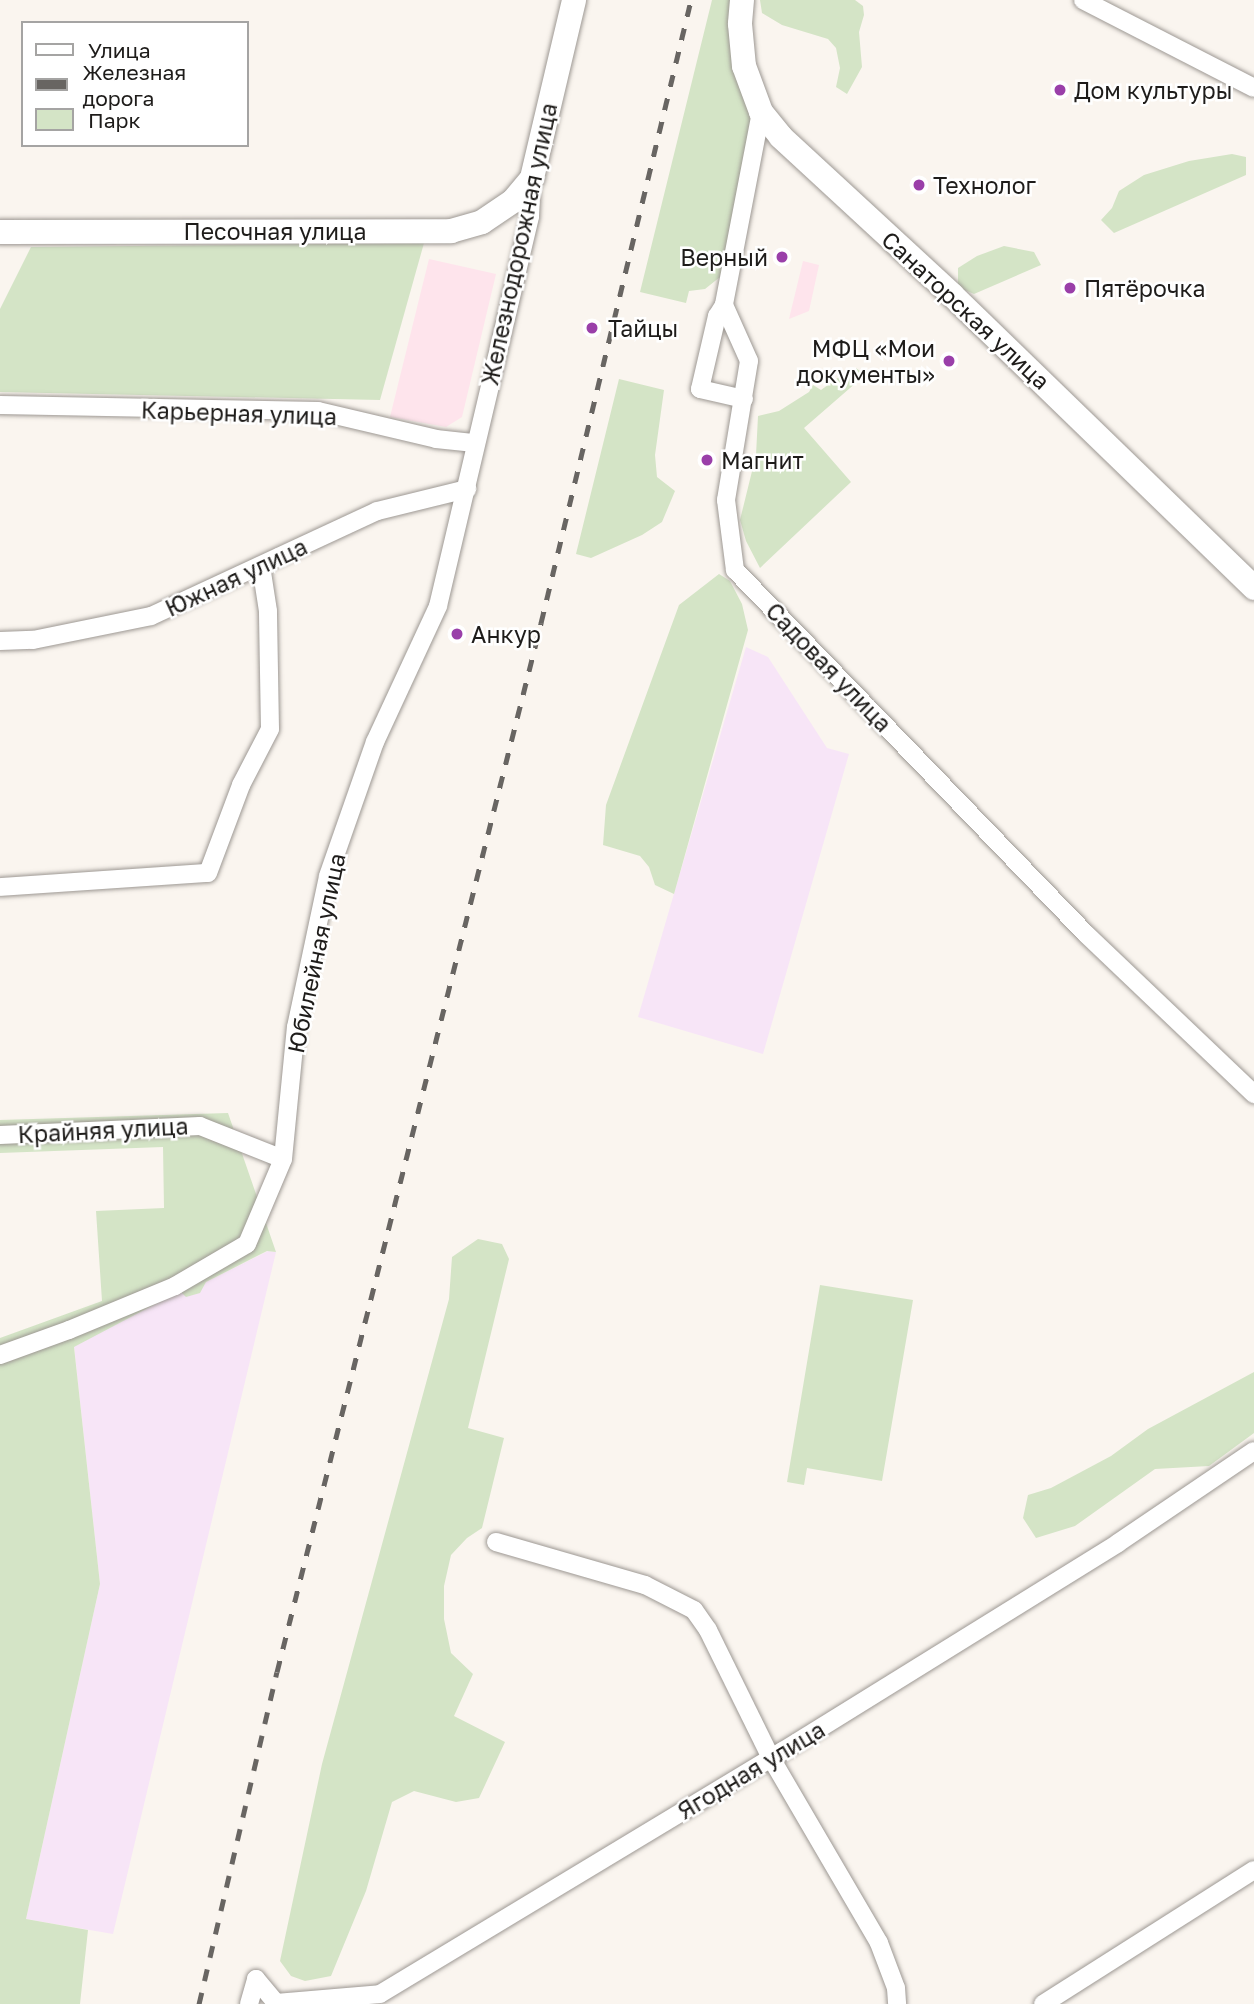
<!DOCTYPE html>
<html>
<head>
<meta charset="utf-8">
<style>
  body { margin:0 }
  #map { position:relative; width:1254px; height:2004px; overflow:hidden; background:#faf5ef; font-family:"Golos Text",sans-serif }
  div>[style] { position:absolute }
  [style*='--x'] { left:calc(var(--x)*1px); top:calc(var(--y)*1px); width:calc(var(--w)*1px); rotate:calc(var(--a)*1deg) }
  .commercial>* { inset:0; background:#fee4ec }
  .industrial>* { inset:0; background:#f7e5f7 }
  .green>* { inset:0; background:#d4e4c6 }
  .roads { filter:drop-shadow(0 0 2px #9d9893) drop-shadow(0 0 2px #9d9893) }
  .street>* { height:18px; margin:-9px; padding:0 9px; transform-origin:9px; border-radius:9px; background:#fff }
  .secondary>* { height:24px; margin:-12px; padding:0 12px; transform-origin:12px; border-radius:12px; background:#fff }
  .rail>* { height:5px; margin-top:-2.5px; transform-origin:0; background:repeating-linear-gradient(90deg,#686562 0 12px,transparent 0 24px) }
  .dots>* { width:19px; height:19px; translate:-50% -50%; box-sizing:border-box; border:4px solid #fff; border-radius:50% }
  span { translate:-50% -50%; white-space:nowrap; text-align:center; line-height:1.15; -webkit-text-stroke:5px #fff; paint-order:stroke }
  .poi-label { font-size:23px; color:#1e1c1a }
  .left { translate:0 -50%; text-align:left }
  .right { translate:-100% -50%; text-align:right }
  .street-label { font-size:23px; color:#1e1c1a }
  .legend { position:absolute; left:21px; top:21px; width:228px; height:126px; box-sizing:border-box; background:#fff; border:2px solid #a5a4a3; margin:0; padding:9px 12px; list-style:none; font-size:21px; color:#1e1c1a }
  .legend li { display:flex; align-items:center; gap:14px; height:35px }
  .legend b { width:35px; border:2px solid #a5a4a3 }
</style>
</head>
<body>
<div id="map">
  <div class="commercial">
    <div style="clip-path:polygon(429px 259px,496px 274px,462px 417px,446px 427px,390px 417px)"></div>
    <div style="clip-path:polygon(803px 261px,819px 265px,809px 311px,789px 319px)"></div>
  </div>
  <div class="industrial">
    <div style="clip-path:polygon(746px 647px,768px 657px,827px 748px,849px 754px,763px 1054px,638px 1017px)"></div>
    <div style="clip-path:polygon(268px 1251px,276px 1252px,113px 1934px,26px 1919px,100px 1584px,74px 1346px,180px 1291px,199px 1293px,206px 1282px)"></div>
  </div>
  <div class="green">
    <div style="clip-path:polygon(712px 0,736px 0,755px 116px,720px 277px,705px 289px,689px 291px,686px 303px,640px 292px)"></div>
    <div style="clip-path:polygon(760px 0,855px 0,863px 6px,864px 15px,859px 32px,862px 67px,847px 94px,836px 87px,840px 68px,836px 48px,828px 39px,782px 25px,762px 13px)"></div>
    <div style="clip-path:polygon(1232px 154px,1246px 157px,1246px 175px,1114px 233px,1101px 220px,1112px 208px,1119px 191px,1144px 175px,1189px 161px)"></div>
    <div style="clip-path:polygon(424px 243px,380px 400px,0 392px,0 309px,31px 247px)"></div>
    <div style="clip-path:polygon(1004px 246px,1034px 252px,1041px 265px,974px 294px,958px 287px,958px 268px,977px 256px)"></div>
    <div style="clip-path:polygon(856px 368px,865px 375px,804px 428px,851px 482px,760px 568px,746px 541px,740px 520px,756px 455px,758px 416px,779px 411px,809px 392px,813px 385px,821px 390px,850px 369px)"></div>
    <div style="clip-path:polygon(619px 379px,664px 390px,655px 455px,657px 477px,675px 491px,662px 522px,642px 535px,591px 558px,576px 554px)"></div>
    <div style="clip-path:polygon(719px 574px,730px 581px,742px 604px,748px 630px,674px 894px,655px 885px,649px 867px,640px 856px,603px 845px,606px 805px,679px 605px)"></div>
    <div style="clip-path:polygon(228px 1113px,276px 1252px,267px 1251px,206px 1282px,200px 1293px,186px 1297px,180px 1291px,74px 1347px,100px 1584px,26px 1919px,88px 1930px,80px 2004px,0 2004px,0 1338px,102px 1301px,96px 1211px,164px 1208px,163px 1147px,0 1153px,0 1120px)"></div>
    <div style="clip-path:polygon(478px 1239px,502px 1244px,509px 1259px,468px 1428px,504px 1438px,482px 1528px,467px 1538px,451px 1555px,444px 1586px,444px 1619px,451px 1653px,473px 1674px,454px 1716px,505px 1742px,479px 1798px,456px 1802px,414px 1791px,392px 1802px,366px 1891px,331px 1976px,305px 1981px,291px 1976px,280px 1961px,322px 1764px,449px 1299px,452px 1257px)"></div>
    <div style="clip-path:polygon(820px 1285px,913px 1300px,882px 1481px,807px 1468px,804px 1485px,787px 1482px)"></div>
    <div style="clip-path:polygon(1254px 1372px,1254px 1433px,1209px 1466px,1155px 1469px,1075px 1526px,1036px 1538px,1023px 1518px,1028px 1495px,1051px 1488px,1111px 1456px,1148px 1429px)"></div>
  </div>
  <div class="roads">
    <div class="street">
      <div style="--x:1083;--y:0;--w:192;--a:27.2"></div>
      <div style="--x:761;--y:112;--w:197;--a:100.9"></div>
      <div style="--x:724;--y:305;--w:61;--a:65.9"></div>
      <div style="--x:749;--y:361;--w:141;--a:99.4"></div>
      <div style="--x:726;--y:500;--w:71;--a:82.7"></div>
      <div style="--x:735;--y:570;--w:507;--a:46.04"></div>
      <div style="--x:1087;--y:935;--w:231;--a:43.6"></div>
      <div style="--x:724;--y:305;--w:13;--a:122"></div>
      <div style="--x:717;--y:316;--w:75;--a:103.1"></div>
      <div style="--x:700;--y:389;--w:45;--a:12.8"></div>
      <div style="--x:0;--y:405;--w:318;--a:1.1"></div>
      <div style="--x:318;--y:411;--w:121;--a:13.3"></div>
      <div style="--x:436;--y:439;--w:39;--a:6"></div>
      <div style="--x:0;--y:641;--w:33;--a:-2"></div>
      <div style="--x:33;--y:640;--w:120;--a:-11.5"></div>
      <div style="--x:151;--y:616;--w:249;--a:-24.9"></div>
      <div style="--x:377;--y:511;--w:93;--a:-13.7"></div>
      <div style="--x:0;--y:887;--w:208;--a:-3.9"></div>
      <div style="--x:208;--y:873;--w:94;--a:-69.4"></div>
      <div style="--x:241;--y:785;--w:63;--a:-62.6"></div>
      <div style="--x:270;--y:729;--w:118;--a:-91"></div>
      <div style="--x:268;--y:611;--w:46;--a:-98.8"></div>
      <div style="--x:0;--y:1135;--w:200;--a:-2.6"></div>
      <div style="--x:200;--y:1126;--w:89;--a:21.7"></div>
      <div style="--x:0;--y:1355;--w:73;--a:-19.9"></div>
      <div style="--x:69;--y:1330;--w:115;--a:-22.5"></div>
      <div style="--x:175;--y:1286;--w:83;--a:-30.3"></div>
      <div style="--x:247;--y:1244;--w:92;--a:-67"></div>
      <div style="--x:283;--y:1159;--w:133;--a:-84.4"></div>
      <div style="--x:296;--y:1027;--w:154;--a:-78"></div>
      <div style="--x:328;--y:876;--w:142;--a:-70.7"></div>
      <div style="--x:375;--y:742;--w:150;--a:-65.1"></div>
      <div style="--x:438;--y:606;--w:401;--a:-76.7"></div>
      <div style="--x:530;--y:216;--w:38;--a:-87"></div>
      <div style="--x:496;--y:1542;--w:155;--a:16.1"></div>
      <div style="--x:645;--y:1585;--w:55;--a:27"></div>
      <div style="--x:694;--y:1610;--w:24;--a:55"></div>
      <div style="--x:708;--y:1630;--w:143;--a:63.8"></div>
      <div style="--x:771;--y:1758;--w:214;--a:59.7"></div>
      <div style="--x:879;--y:1943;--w:48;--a:69.3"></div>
      <div style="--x:896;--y:1988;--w:16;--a:86"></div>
      <div style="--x:249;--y:2004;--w:26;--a:-74"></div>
      <div style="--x:256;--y:1979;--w:31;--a:50"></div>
      <div style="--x:276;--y:2003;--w:104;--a:-4.9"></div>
      <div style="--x:380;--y:1994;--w:471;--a:-31.1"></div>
      <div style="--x:783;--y:1751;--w:394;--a:-31.8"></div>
      <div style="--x:1118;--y:1543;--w:164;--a:-34.1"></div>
      <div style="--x:1043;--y:2004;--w:250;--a:-32.4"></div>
    </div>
    <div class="secondary">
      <div style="--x:742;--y:0;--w:24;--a:95"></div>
      <div style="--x:740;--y:24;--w:42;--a:84.6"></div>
      <div style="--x:744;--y:66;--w:49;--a:69.7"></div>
      <div style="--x:761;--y:112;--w:32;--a:51"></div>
      <div style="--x:781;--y:137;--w:233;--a:42.7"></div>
      <div style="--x:952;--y:295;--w:421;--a:44.1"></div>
      <div style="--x:0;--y:232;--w:451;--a:-0.1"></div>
      <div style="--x:451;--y:231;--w:32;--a:-16"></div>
      <div style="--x:482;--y:222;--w:37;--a:-34"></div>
      <div style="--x:513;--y:201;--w:30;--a:-50"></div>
      <div style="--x:532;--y:178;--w:183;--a:-76.7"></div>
    </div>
  </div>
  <div class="rail">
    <div style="--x:199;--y:2004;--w:341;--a:-76.8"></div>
    <div style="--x:277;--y:1672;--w:1082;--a:-75.87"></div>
    <div style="--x:541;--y:623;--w:641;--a:-76.46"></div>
  </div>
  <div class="dots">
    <div style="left:1060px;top:90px;background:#9a3fa9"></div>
    <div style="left:919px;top:185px;background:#9a3fa9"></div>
    <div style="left:782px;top:257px;background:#9a3fa9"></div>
    <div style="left:1070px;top:288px;background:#9a3fa9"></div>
    <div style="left:592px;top:328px;background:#9a3fa9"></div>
    <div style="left:949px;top:361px;background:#9a3fa9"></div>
    <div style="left:707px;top:460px;background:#9a3fa9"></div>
    <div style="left:457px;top:634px;background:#9a3fa9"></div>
  </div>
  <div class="poi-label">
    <span class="left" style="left:1074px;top:90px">Дом культуры</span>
    <span class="left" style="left:933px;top:185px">Технолог</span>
    <span class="right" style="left:768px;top:257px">Верный</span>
    <span class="left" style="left:1084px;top:288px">Пятёрочка</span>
    <span class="left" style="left:608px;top:328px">Тайцы</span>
    <span class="right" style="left:935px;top:361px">МФЦ «Мои<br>документы»</span>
    <span class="left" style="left:721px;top:460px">Магнит</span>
    <span class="left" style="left:471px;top:634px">Анкур</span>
  </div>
  <div class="street-label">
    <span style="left:275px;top:231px">Песочная улица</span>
    <span style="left:519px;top:244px;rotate:-78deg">Железнодорожная улица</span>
    <span style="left:966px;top:310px;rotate:43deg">Санаторская улица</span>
    <span style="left:239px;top:413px;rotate:2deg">Карьерная улица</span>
    <span style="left:236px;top:577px;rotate:-25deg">Южная улица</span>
    <span style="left:829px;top:667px;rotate:46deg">Садовая улица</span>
    <span style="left:316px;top:953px;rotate:-78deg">Юбилейная улица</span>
    <span style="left:103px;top:1130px;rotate:-3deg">Крайняя улица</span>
    <span style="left:751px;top:1770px;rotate:-31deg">Ягодная улица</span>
  </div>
  <ul class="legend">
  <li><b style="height:9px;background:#fff"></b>Улица</li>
  <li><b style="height:9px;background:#686562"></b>Железная дорога</li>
  <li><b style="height:19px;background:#d4e4c6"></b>Парк</li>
  </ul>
</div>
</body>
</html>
